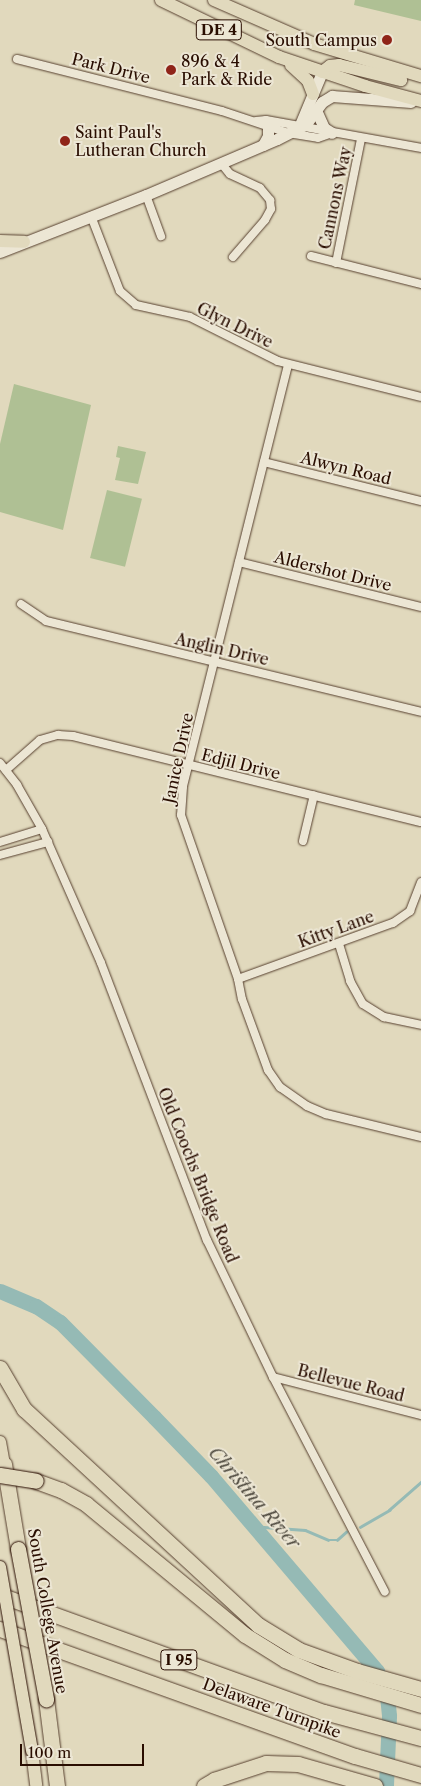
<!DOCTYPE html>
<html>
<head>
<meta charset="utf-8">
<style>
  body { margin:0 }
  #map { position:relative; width:421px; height:1786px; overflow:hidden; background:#e1d9bd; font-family:"Libre Caslon Text",serif }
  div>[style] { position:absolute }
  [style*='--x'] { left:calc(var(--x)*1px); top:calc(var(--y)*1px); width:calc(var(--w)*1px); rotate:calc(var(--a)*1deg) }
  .green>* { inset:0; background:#afc094; transform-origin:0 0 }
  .stream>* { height:2.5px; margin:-1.25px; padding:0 1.25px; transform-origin:1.25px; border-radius:1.25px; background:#95bab5 }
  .river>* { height:15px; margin:-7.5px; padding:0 7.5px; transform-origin:7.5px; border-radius:7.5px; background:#95bab5 }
  .roads { filter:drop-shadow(0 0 1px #57402f) drop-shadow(0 0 1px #57402f) }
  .street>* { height:8px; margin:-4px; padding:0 4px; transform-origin:4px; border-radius:4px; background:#ece6d4 }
  .secondary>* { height:11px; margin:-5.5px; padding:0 5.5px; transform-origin:5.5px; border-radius:5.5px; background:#ece6d4 }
  .primary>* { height:12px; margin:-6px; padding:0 6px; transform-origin:6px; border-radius:6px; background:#e1d9bd }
  .highway>* { height:15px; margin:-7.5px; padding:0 7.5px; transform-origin:7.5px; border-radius:7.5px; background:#e1d9bd }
  .bridges { filter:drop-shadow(0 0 1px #290d00) drop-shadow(0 0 1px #290d00) }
  .primary-bridge>* { height:12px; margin:-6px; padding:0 6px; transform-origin:6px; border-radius:6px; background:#e1d9bd }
  .highway-bridge>* { height:15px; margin:-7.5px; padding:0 7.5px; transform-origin:7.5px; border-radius:7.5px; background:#e1d9bd }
  .dots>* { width:14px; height:14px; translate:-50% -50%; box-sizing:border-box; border:2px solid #ece6d4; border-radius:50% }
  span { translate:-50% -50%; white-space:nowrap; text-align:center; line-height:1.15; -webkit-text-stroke:4px #ece6d4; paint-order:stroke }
  .shield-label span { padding:1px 4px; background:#ece6d4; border:1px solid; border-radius:4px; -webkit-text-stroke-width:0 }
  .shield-label { font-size:15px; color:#290d00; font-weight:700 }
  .poi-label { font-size:16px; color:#290d00 }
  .right { translate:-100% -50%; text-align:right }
  .left { translate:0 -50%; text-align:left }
  .street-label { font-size:16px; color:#290d00 }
  .water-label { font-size:18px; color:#4f4a3f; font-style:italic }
  .scale { position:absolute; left:20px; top:1744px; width:124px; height:22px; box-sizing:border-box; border:2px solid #290d00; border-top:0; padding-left:6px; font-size:15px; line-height:18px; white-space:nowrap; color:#290d00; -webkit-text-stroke:4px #ece6d4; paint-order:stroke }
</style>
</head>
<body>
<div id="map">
  <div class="green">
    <div style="clip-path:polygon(355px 0,421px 0,421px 21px,354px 5px)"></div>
    <div style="clip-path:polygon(14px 384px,91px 405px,63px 530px,0 512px,0 444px)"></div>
    <div style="clip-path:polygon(118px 446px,146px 452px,138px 484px,115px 480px,120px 458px,116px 457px)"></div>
    <div style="left:107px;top:490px;width:36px;height:70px;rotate:14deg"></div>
  </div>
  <div class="stream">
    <div style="--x:252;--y:1526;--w:53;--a:4.3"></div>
    <div style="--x:305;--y:1530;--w:25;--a:23"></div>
    <div style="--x:328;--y:1540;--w:9;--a:0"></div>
    <div style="--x:337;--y:1540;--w:12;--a:-42"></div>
    <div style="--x:360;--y:1527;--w:34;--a:-30"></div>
    <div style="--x:389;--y:1510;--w:43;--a:-41.2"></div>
  </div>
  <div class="river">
    <div style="--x:0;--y:1291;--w:39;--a:23"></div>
    <div style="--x:36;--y:1306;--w:29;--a:34"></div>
    <div style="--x:60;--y:1322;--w:134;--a:45.3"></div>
    <div style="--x:154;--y:1417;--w:82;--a:46"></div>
    <div style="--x:211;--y:1476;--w:256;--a:49.6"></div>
    <div style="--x:377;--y:1671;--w:27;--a:68"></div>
    <div style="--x:387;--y:1696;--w:20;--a:84"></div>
    <div style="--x:389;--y:1716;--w:70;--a:92.5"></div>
  </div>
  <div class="roads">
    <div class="street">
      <div style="--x:17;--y:59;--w:211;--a:14.2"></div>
      <div style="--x:222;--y:111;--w:70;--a:18.4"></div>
      <div style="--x:288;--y:133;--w:30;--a:9"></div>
      <div style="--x:318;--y:138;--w:15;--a:-20"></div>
      <div style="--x:256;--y:121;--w:10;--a:-6"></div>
      <div style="--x:266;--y:120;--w:158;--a:10.2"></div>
      <div style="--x:221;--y:163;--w:14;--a:51"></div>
      <div style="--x:230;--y:174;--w:33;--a:25"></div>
      <div style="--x:260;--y:188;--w:16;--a:50"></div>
      <div style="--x:270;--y:200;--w:9;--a:84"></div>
      <div style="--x:271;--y:209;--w:13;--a:119"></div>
      <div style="--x:265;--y:220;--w:49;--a:130.9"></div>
      <div style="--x:146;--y:195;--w:44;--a:69.9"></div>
      <div style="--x:91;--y:216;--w:80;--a:68.9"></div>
      <div style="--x:120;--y:291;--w:21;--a:41"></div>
      <div style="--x:136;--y:305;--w:55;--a:12.5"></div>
      <div style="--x:190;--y:317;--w:98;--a:26.6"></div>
      <div style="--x:278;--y:361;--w:147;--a:14.1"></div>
      <div style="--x:311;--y:256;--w:114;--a:14.3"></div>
      <div style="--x:336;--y:263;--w:126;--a:-78.6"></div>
      <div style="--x:288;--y:365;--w:435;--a:104"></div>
      <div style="--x:183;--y:787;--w:28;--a:94"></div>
      <div style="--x:181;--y:815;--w:174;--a:70.8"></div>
      <div style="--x:238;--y:979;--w:20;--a:79"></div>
      <div style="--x:242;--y:999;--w:76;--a:69.9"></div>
      <div style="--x:268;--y:1070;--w:21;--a:55"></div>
      <div style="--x:280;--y:1087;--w:33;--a:35"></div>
      <div style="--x:307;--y:1106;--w:21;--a:23"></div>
      <div style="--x:326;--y:1114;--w:98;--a:13.6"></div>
      <div style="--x:264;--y:462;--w:162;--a:14"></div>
      <div style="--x:239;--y:562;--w:187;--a:13.9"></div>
      <div style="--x:21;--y:604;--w:30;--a:34"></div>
      <div style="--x:46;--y:621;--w:386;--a:13.6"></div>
      <div style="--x:0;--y:763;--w:28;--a:52"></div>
      <div style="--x:17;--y:785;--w:51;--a:60.4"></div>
      <div style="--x:42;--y:829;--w:146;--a:66.2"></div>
      <div style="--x:101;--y:963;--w:297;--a:69.1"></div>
      <div style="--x:207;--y:1240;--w:152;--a:64.3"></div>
      <div style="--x:273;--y:1377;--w:242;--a:62.5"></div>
      <div style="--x:6;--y:770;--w:45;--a:-41.4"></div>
      <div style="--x:40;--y:740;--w:19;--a:-16"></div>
      <div style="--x:58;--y:735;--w:15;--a:4"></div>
      <div style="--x:73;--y:736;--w:358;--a:13.9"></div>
      <div style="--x:303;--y:841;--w:47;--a:-76.6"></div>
      <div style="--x:0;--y:842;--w:44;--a:-17.2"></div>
      <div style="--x:0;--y:855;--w:50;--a:-15.2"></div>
      <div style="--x:339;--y:944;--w:39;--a:73"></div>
      <div style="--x:350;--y:981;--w:26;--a:61"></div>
      <div style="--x:363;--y:1004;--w:25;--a:32"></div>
      <div style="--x:384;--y:1017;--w:38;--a:12"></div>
      <div style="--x:238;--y:979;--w:165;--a:-19.9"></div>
      <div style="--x:393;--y:923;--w:21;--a:-35"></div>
      <div style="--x:410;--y:911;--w:31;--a:-69"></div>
      <div style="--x:273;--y:1377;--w:153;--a:14.4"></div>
    </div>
    <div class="secondary">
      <div style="--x:316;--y:110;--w:20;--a:66"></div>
      <div style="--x:324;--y:128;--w:9;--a:32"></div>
      <div style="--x:299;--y:127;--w:60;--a:-67.3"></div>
      <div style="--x:263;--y:145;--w:10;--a:-61"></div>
      <div style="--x:268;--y:136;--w:9;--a:-90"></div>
      <div style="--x:0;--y:252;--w:157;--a:-21.3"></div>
      <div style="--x:146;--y:195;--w:142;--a:-23.1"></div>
      <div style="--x:277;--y:139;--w:33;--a:-27"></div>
      <div style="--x:306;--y:124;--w:27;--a:-54"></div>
      <div style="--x:322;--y:102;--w:12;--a:-31"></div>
      <div style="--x:332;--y:96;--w:79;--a:4.3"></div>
    </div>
    <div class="primary">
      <div style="--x:161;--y:0;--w:131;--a:25.8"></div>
      <div style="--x:279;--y:57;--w:91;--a:18.6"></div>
      <div style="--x:365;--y:86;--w:58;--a:15"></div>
      <div style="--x:214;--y:0;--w:109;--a:23.7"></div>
      <div style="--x:314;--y:44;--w:112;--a:16.7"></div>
      <div style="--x:291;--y:65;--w:23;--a:43"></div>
      <div style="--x:308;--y:81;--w:14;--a:69"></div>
      <div style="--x:322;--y:72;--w:10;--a:-37"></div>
      <div style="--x:330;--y:66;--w:9;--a:-6"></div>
      <div style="--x:339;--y:65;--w:64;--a:13.6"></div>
      <div style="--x:0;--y:241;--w:24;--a:2"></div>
      <div style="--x:0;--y:1442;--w:22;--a:80"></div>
      <div style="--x:32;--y:1751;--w:35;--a:83"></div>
    </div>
    <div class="highway">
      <div style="--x:0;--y:1368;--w:48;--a:59.7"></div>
      <div style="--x:24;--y:1409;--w:318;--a:42.7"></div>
      <div style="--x:258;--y:1625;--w:48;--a:31.4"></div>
      <div style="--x:299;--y:1650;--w:62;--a:19.9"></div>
      <div style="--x:357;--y:1671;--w:66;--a:15.7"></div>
      <div style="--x:4;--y:1464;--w:86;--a:80.6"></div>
      <div style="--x:36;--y:1481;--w:27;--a:20"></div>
      <div style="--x:61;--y:1490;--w:29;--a:29"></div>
      <div style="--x:86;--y:1504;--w:206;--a:39.5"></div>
      <div style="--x:245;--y:1635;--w:47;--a:32"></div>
      <div style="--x:285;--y:1660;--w:39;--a:23"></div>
      <div style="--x:321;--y:1675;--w:104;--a:16.7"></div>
      <div style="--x:0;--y:1595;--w:344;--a:19.9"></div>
      <div style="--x:324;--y:1712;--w:100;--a:15"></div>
      <div style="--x:0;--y:1629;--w:377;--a:19.7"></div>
      <div style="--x:355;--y:1756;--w:69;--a:16.1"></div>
      <div style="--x:46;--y:1699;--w:88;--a:82.8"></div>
      <div style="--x:204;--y:1786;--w:12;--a:-31"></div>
      <div style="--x:214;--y:1780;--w:55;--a:-18.1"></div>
      <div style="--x:266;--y:1763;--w:32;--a:2"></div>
      <div style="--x:298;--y:1764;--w:80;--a:15.9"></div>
    </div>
  </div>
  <div class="bridges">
    <div class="primary-bridge">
      <div style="--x:0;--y:1567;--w:187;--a:80.1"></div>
    </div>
    <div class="highway-bridge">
      <div style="--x:0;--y:1475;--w:36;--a:9"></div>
      <div style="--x:18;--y:1549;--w:153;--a:79.4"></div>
    </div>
  </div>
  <div class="dots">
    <div style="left:387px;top:40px;background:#8f2418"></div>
    <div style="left:171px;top:70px;background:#8f2418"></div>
    <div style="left:65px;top:141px;background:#8f2418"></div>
  </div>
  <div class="shield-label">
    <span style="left:219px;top:30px">DE 4</span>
    <span style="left:179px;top:1660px">I 95</span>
  </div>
  <div class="poi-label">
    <span class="right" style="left:377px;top:40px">South Campus</span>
    <span class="left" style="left:181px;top:70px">896 &amp; 4<br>Park &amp; Ride</span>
    <span class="left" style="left:75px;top:141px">Saint Paul's<br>Lutheran Church</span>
  </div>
  <div class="street-label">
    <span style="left:111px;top:68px;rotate:14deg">Park Drive</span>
    <span style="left:335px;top:198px;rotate:-78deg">Cannons Way</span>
    <span style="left:235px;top:325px;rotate:26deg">Glyn Drive</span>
    <span style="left:346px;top:468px;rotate:14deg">Alwyn Road</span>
    <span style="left:333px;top:571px;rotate:14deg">Aldershot Drive</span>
    <span style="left:222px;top:649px;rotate:13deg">Anglin Drive</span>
    <span style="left:178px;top:758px;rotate:-78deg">Janice Drive</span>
    <span style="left:241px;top:764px;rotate:14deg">Edjil Drive</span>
    <span style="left:336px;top:929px;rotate:-20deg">Kitty Lane</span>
    <span style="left:198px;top:1175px;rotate:68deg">Old Coochs Bridge Road</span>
    <span style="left:351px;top:1383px;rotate:14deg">Bellevue Road</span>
    <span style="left:48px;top:1611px;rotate:80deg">South College Avenue</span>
    <span style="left:272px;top:1708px;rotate:20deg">Delaware Turnpike</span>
  </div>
  <div class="water-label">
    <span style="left:254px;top:1498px;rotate:49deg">Christina River</span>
  </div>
  <div class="scale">100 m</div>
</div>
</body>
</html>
